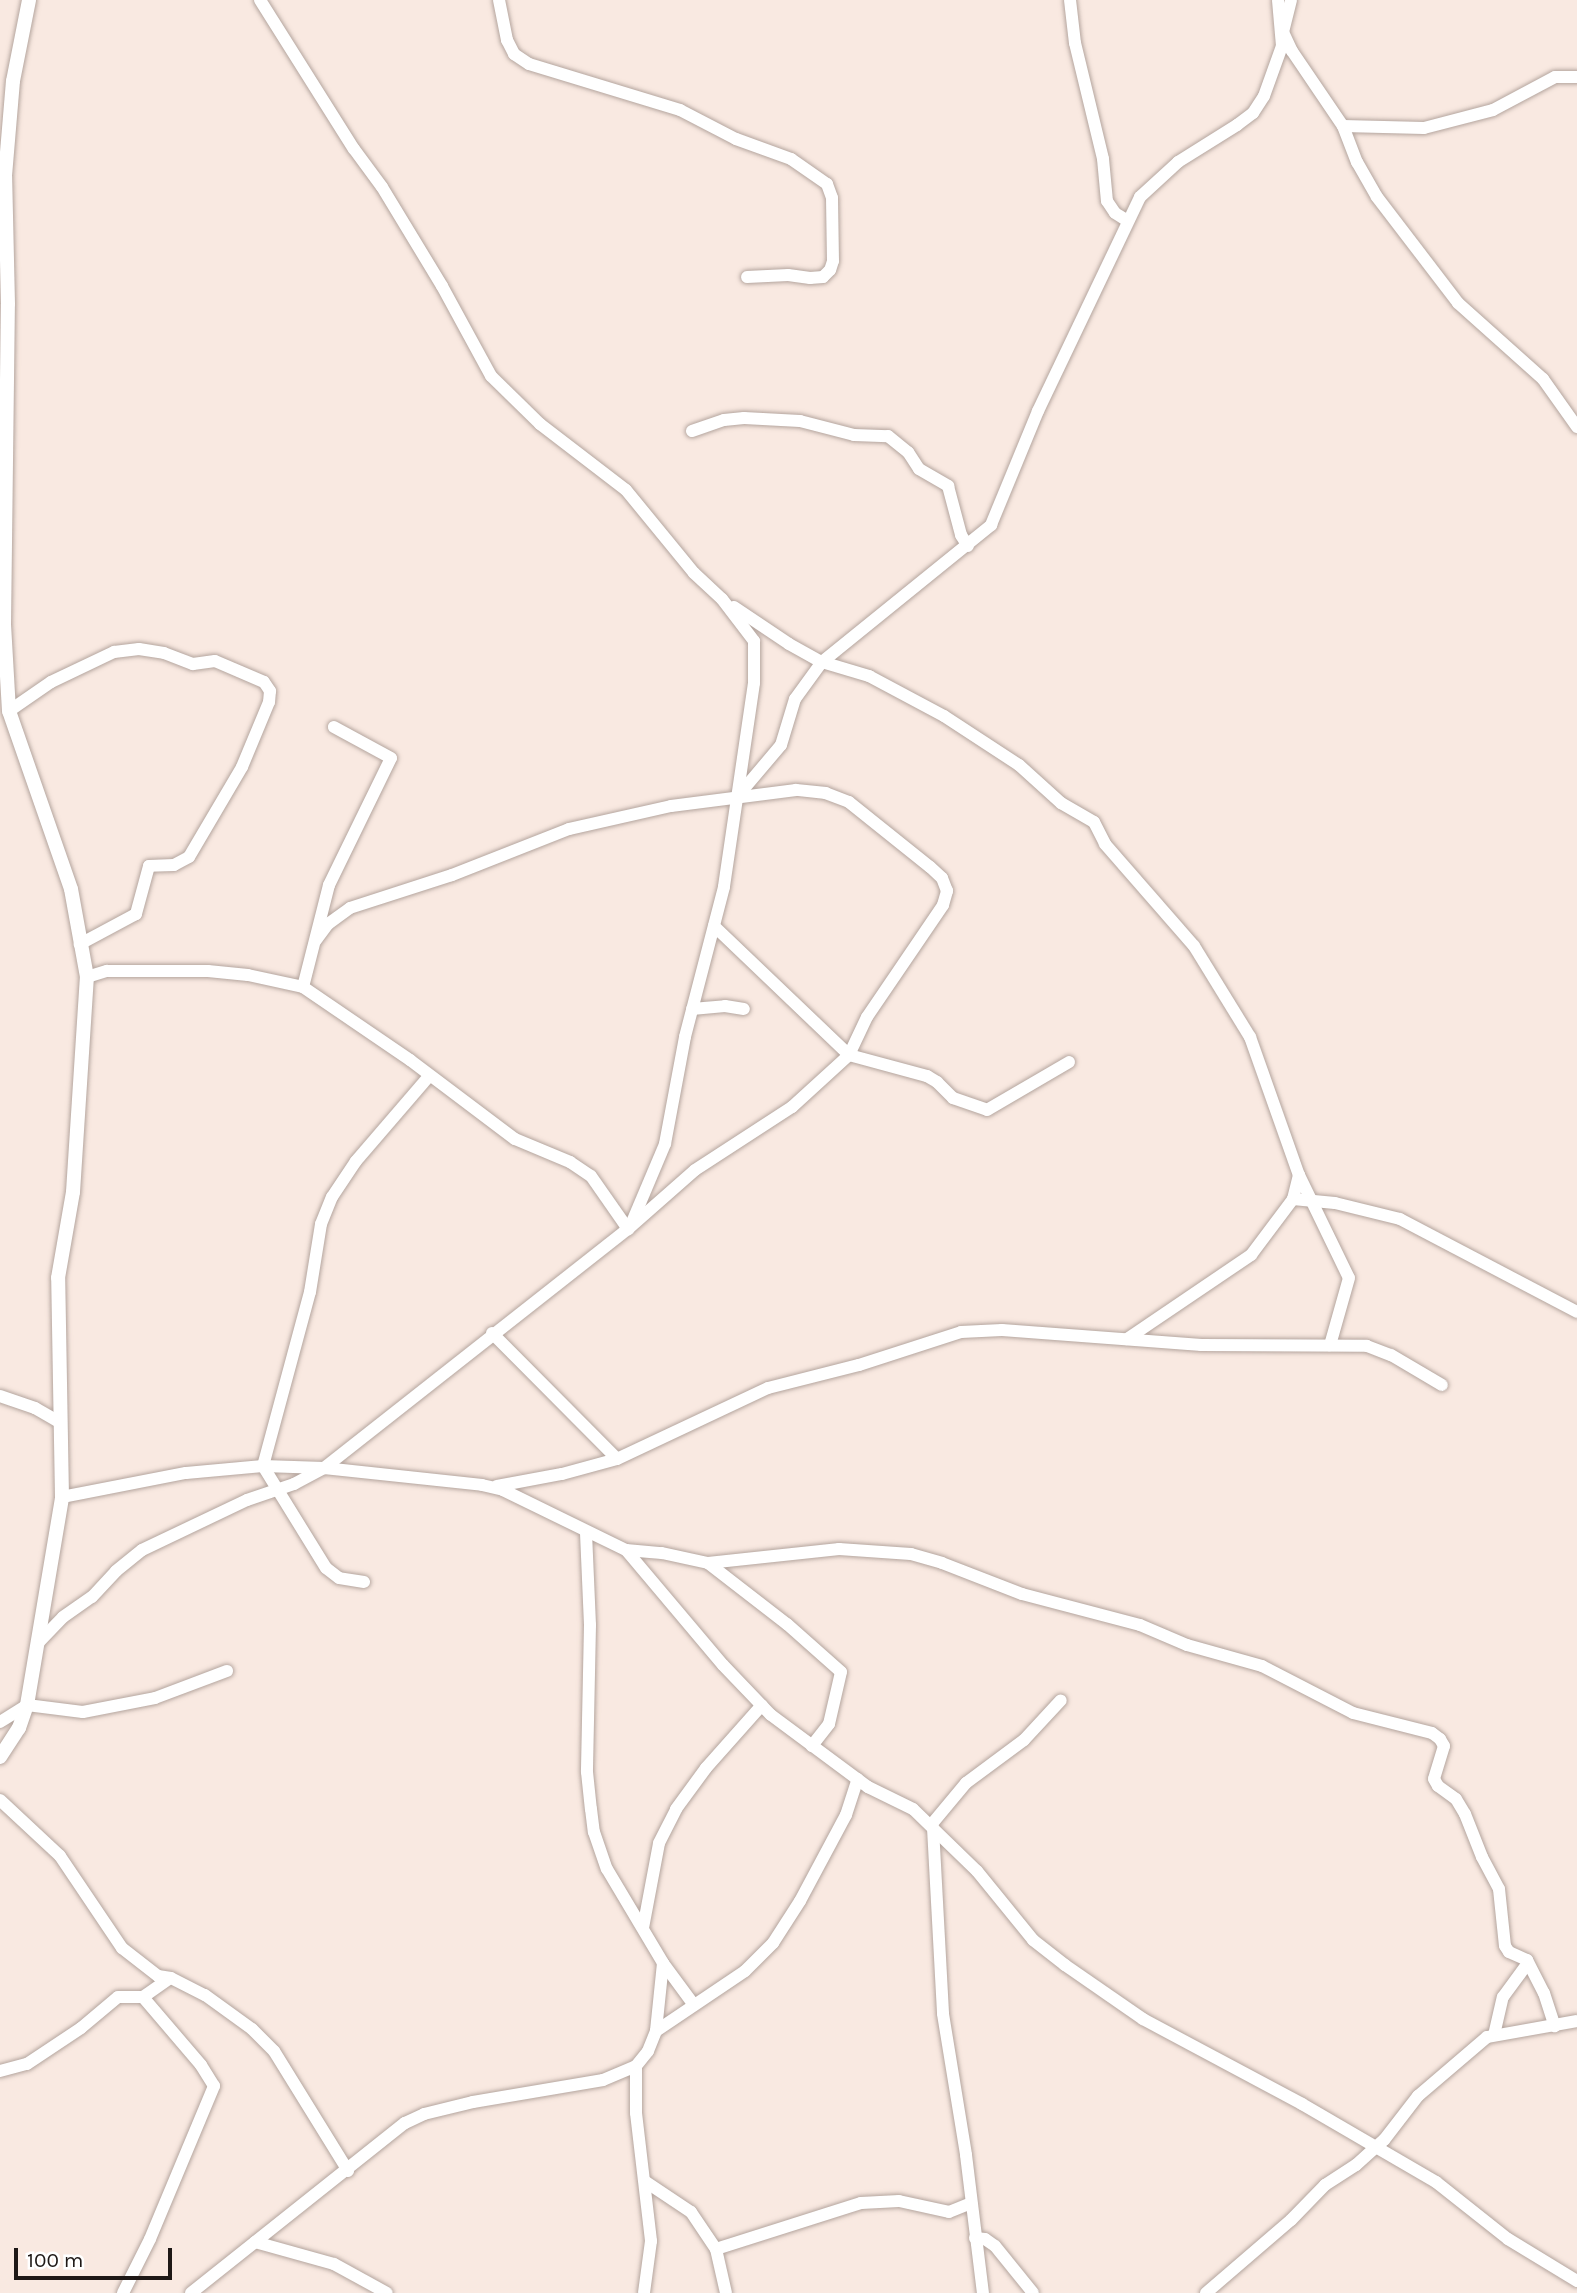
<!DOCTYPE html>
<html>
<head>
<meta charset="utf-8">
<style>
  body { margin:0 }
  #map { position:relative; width:1577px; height:2293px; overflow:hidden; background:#f9e9e1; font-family:Karla,sans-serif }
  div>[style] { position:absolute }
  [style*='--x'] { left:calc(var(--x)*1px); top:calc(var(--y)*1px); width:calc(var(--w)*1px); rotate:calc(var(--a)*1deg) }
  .roads { filter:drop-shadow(0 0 2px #b4a59e) drop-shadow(0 0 2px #b4a59e) }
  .minor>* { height:12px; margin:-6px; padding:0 6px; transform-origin:6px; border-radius:6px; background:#fff }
  .tertiary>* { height:14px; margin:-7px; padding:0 7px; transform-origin:7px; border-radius:7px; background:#fff }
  span { translate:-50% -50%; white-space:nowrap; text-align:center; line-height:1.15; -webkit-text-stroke:7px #fff; paint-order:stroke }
  .scale { position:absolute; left:14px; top:2248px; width:158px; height:32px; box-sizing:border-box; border:4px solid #1e1816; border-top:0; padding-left:9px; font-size:21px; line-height:24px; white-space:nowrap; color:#1e1816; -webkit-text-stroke:5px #fff; paint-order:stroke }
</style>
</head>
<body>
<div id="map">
  <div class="roads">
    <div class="minor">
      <div style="--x:260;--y:0;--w:176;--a:57.8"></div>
      <div style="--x:354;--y:149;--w:47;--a:53.6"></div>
      <div style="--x:382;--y:187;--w:116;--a:58.8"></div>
      <div style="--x:442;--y:286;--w:102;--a:61.4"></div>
      <div style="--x:491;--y:376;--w:69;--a:44.4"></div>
      <div style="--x:540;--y:424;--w:108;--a:37.5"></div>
      <div style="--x:626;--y:490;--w:107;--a:50.7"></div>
      <div style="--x:694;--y:573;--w:38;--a:43"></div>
      <div style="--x:722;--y:599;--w:53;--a:52.7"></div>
      <div style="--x:754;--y:641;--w:42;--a:90"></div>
      <div style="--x:754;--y:683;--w:206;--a:98.4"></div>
      <div style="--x:724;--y:887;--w:155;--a:104.6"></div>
      <div style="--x:685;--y:1037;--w:109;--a:100.6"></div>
      <div style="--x:665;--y:1144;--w:85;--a:112.9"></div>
      <div style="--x:499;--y:0;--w:41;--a:78.7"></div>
      <div style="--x:507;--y:40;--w:16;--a:63"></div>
      <div style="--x:514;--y:54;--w:18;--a:34"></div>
      <div style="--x:529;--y:64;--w:158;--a:16.9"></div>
      <div style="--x:680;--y:110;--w:63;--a:27.4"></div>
      <div style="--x:736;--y:139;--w:59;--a:20"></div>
      <div style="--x:791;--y:159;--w:44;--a:34.8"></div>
      <div style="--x:827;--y:184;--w:15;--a:70"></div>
      <div style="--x:832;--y:198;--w:63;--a:89.1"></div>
      <div style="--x:833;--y:261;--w:9;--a:108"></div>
      <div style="--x:830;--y:270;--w:10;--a:135"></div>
      <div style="--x:823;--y:277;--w:13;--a:176"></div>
      <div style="--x:810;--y:278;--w:22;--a:-172"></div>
      <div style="--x:788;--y:275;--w:41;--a:177.2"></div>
      <div style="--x:1070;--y:0;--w:43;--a:83.4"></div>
      <div style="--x:1075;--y:43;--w:119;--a:76.4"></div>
      <div style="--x:1103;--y:159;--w:42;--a:84.6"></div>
      <div style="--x:1107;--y:201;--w:14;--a:56"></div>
      <div style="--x:1115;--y:213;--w:13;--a:32"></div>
      <div style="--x:1291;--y:0;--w:33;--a:104"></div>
      <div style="--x:1283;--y:32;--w:21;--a:65"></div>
      <div style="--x:1292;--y:51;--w:91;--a:55.8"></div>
      <div style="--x:1343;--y:126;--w:39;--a:69"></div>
      <div style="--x:1357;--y:162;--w:40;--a:60.3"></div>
      <div style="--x:1377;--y:197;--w:133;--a:52.6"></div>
      <div style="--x:1458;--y:303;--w:114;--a:41.8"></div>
      <div style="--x:1543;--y:379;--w:59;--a:54.7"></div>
      <div style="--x:1343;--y:126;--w:81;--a:1.4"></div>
      <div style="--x:1424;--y:128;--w:71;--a:-14.6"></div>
      <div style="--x:1493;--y:110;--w:70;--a:-28"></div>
      <div style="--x:1555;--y:77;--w:22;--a:0"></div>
      <div style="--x:692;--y:431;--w:34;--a:-19"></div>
      <div style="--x:724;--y:420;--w:20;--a:-6"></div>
      <div style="--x:744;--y:418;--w:56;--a:3.1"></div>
      <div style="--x:800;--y:421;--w:56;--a:14.5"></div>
      <div style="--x:854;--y:435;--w:34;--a:2"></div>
      <div style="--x:888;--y:436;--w:26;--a:39"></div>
      <div style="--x:908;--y:452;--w:20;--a:57"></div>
      <div style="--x:919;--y:469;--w:34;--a:30"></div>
      <div style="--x:948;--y:486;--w:51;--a:75.1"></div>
      <div style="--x:961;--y:535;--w:13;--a:58"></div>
      <div style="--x:734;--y:607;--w:66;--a:33.9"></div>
      <div style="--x:789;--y:644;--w:38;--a:29"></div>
      <div style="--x:822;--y:662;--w:218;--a:-39"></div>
      <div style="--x:991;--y:525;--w:123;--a:-67.6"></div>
      <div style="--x:1038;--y:411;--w:237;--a:-64.5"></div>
      <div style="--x:1140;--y:197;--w:52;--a:-42.6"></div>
      <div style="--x:1178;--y:162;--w:70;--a:-32.1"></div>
      <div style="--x:1237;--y:125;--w:20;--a:-37"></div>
      <div style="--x:1253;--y:113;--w:20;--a:-57"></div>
      <div style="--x:1264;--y:96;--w:53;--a:-70.2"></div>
      <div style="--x:1282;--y:46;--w:46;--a:-95"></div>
      <div style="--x:9;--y:711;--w:51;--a:-34.6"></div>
      <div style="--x:51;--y:682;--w:70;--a:-25.5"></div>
      <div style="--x:114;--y:652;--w:25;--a:-7"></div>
      <div style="--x:139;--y:649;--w:25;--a:9"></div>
      <div style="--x:164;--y:653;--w:31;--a:21"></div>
      <div style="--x:193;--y:664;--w:22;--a:-8"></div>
      <div style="--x:215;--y:661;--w:53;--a:23.2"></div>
      <div style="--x:264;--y:682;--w:11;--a:56"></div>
      <div style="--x:270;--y:691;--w:11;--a:95"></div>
      <div style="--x:269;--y:702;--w:70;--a:112.6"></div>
      <div style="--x:242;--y:767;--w:104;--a:120.5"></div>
      <div style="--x:189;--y:857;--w:17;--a:152"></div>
      <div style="--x:174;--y:865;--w:25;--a:178"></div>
      <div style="--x:149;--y:866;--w:50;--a:105.2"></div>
      <div style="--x:136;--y:914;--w:64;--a:151.8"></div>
      <div style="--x:737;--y:797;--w:68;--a:-49.8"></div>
      <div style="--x:781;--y:745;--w:48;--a:-73.1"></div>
      <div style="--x:795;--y:699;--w:46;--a:-53.9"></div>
      <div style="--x:822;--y:662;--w:49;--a:16.6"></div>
      <div style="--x:869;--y:676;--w:85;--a:28.1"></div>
      <div style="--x:944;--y:716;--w:90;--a:33.2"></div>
      <div style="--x:1019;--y:765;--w:57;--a:42.1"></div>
      <div style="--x:1061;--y:803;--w:38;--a:30"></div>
      <div style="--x:1094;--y:822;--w:25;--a:63"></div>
      <div style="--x:1105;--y:844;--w:135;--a:48.9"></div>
      <div style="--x:1194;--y:946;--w:107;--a:58.4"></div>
      <div style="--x:1250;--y:1037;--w:146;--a:70.5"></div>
      <div style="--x:1299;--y:1175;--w:114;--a:64.1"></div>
      <div style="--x:1349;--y:1278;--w:70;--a:105.8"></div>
      <div style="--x:714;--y:926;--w:187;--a:43.7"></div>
      <div style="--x:849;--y:1055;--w:81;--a:15.1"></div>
      <div style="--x:927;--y:1076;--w:12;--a:31"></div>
      <div style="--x:937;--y:1082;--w:23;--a:45"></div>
      <div style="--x:953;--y:1098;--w:36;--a:19"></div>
      <div style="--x:987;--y:1110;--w:95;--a:-30.3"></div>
      <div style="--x:87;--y:977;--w:21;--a:-17"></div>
      <div style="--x:107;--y:971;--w:101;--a:0"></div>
      <div style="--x:208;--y:971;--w:40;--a:5.7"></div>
      <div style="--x:248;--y:975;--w:56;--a:12.3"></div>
      <div style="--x:303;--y:987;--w:130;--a:34.3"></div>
      <div style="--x:410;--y:1060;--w:131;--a:37"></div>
      <div style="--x:515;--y:1139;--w:60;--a:22.7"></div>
      <div style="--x:570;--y:1162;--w:25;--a:34"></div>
      <div style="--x:591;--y:1176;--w:65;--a:55.1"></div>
      <div style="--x:303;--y:987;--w:105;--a:-75.7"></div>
      <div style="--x:329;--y:885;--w:141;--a:-64"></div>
      <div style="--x:391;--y:758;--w:65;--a:-151.5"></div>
      <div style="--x:692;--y:1009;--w:33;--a:-5"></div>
      <div style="--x:725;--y:1006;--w:19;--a:9"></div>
      <div style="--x:1293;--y:1199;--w:42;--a:5.4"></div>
      <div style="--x:1335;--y:1203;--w:67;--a:13.8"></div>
      <div style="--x:1400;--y:1219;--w:200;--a:27.7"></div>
      <div style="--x:492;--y:1333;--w:177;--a:45.2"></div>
      <div style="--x:1127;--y:1339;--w:150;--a:-34.1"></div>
      <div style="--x:1251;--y:1255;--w:70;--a:-53.1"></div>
      <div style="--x:1293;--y:1199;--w:25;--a:-76"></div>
      <div style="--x:0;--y:1396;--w:37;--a:19"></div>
      <div style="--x:35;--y:1408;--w:30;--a:30"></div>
      <div style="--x:497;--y:1486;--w:66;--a:-10.5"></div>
      <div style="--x:562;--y:1474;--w:57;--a:-15.3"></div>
      <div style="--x:617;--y:1459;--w:167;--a:-25.2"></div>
      <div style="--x:768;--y:1388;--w:94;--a:-14.2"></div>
      <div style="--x:859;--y:1365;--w:107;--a:-17.9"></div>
      <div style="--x:961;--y:1332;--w:41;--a:-2.8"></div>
      <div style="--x:1002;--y:1330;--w:200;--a:4.3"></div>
      <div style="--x:1201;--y:1345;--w:166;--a:0.3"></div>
      <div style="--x:1367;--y:1346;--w:26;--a:21"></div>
      <div style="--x:1391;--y:1355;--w:59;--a:30.5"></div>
      <div style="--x:62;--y:1497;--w:126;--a:-11"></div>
      <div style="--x:186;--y:1473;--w:77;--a:-5.2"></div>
      <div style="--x:263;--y:1466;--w:61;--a:1.9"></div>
      <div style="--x:324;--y:1468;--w:159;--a:6.1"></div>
      <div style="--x:482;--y:1485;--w:22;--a:13"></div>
      <div style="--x:503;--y:1490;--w:137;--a:26"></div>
      <div style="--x:626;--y:1550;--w:36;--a:5"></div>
      <div style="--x:662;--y:1553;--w:47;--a:12.3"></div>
      <div style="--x:708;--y:1563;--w:132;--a:-6.1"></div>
      <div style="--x:839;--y:1549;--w:72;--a:4"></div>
      <div style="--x:911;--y:1554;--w:32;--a:16"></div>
      <div style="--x:942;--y:1563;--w:86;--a:21.2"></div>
      <div style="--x:1022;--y:1594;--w:122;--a:14.7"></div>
      <div style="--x:1140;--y:1625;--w:51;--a:23.1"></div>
      <div style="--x:1187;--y:1645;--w:78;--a:15.6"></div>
      <div style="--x:1262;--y:1666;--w:102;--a:27.3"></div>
      <div style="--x:1353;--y:1713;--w:81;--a:14.2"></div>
      <div style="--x:1432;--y:1733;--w:10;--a:37"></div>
      <div style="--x:1440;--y:1739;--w:8;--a:60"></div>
      <div style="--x:1444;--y:1746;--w:34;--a:107"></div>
      <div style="--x:1434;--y:1779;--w:8;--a:60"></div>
      <div style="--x:1438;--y:1786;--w:22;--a:36"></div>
      <div style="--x:1456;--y:1799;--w:17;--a:59"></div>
      <div style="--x:1465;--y:1814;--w:46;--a:68.4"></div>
      <div style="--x:1482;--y:1857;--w:36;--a:62"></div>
      <div style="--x:1499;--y:1889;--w:57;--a:84"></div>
      <div style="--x:1505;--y:1946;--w:7;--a:56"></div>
      <div style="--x:1509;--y:1952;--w:20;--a:24"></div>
      <div style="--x:1527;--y:1960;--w:37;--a:63"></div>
      <div style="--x:1544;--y:1993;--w:35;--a:72"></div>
      <div style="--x:586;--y:1533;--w:92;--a:87.5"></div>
      <div style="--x:590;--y:1625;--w:147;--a:91.2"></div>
      <div style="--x:587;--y:1772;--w:37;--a:84"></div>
      <div style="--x:591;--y:1809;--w:23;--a:83"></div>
      <div style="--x:594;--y:1832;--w:39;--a:71"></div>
      <div style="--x:607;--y:1869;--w:109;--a:59.2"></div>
      <div style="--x:663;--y:1963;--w:68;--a:95.9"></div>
      <div style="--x:626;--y:1550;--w:150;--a:49.9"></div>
      <div style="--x:723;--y:1665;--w:69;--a:46.2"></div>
      <div style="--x:771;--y:1715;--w:121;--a:36.6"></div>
      <div style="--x:868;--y:1787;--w:50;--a:26.1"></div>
      <div style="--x:913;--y:1809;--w:89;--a:44.1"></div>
      <div style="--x:977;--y:1871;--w:89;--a:50.9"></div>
      <div style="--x:1033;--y:1940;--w:41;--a:38"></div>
      <div style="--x:1065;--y:1965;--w:95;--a:34.7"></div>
      <div style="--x:1143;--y:2019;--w:180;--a:28.1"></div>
      <div style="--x:1302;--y:2104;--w:155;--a:30.2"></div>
      <div style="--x:1436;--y:2182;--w:92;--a:38.4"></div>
      <div style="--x:1508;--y:2239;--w:81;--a:31.3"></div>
      <div style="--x:708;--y:1563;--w:100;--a:37.7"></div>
      <div style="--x:787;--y:1624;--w:72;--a:41.6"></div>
      <div style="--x:841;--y:1672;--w:53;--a:103"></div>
      <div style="--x:829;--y:1724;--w:28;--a:128"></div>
      <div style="--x:364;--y:1582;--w:25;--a:-171"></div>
      <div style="--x:339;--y:1578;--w:16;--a:-142"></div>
      <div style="--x:326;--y:1568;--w:120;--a:-121.7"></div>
      <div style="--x:263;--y:1466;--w:180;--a:-74.9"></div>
      <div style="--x:310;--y:1292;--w:69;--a:-80.8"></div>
      <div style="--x:321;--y:1224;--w:29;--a:-68"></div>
      <div style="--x:332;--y:1197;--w:43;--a:-56.3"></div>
      <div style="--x:356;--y:1161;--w:112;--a:-49.3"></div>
      <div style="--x:37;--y:1644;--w:37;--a:-46"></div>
      <div style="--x:63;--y:1617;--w:35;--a:-35"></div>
      <div style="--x:92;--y:1597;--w:35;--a:-47"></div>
      <div style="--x:116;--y:1571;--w:33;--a:-39"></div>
      <div style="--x:142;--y:1550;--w:116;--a:-25.5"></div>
      <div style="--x:247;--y:1500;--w:50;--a:-18.8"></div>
      <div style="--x:294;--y:1484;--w:34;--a:-28"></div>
      <div style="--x:324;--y:1468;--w:387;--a:-38.2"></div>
      <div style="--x:628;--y:1229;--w:89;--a:-41.4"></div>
      <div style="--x:695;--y:1170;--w:116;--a:-33"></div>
      <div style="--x:792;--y:1107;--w:77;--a:-42.4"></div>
      <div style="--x:849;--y:1055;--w:42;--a:-64.7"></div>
      <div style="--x:867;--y:1017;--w:135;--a:-55.8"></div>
      <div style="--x:943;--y:905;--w:15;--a:-74"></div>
      <div style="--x:947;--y:891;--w:14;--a:-111"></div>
      <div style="--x:942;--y:878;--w:16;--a:-137"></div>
      <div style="--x:930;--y:867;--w:104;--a:-141.3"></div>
      <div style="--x:849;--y:802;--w:25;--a:-159"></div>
      <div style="--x:826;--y:793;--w:30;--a:-174"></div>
      <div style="--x:796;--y:790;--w:126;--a:172.7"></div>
      <div style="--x:671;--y:806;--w:105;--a:167.3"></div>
      <div style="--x:569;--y:829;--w:126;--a:158.5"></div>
      <div style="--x:452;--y:875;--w:107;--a:162.1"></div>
      <div style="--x:350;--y:908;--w:27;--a:144"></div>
      <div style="--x:328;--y:924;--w:21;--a:127"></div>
      <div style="--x:0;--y:1722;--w:32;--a:-32"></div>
      <div style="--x:27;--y:1705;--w:56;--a:7.1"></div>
      <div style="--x:83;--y:1712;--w:73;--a:-11"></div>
      <div style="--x:155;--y:1698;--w:77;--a:-20.6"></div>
      <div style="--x:0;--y:1800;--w:82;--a:43"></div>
      <div style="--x:60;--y:1856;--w:111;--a:56"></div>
      <div style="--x:122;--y:1948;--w:46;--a:37.9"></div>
      <div style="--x:158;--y:1976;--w:13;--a:9"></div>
      <div style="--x:171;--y:1978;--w:38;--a:27"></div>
      <div style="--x:205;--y:1995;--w:58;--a:35.9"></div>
      <div style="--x:252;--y:2029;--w:31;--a:45"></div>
      <div style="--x:274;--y:2051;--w:141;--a:58.3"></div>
      <div style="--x:931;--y:1825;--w:55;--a:-50.2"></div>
      <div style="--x:966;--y:1783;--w:72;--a:-36.6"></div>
      <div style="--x:1024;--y:1740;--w:54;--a:-47.2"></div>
      <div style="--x:933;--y:1828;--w:186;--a:86.9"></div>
      <div style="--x:943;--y:2014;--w:143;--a:80.7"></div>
      <div style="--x:966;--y:2155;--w:139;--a:83"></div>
      <div style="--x:643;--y:1928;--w:86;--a:-79.3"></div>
      <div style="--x:659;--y:1843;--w:38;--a:-63"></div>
      <div style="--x:676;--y:1809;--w:51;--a:-53.8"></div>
      <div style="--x:706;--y:1768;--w:84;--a:-48.4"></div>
      <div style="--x:663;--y:1963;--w:52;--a:53.6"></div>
      <div style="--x:1494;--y:2035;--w:39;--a:-77"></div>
      <div style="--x:1503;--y:1997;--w:42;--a:-53.7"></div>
      <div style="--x:636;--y:2066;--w:47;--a:90"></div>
      <div style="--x:636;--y:2113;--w:129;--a:83.3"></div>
      <div style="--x:651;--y:2241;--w:52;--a:97.7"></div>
      <div style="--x:0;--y:2071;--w:28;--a:-15"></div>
      <div style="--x:27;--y:2064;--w:65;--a:-33.7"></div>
      <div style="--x:81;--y:2028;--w:48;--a:-40"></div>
      <div style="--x:118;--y:1997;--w:25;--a:0"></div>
      <div style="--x:143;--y:1997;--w:33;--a:-35"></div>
      <div style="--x:646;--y:2182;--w:54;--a:33.7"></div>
      <div style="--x:691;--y:2212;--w:45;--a:56"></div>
      <div style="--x:716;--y:2249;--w:152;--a:-17.6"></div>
      <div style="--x:861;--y:2203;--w:38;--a:-3"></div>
      <div style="--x:899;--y:2201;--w:51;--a:12.4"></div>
      <div style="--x:949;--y:2212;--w:24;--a:-22"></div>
      <div style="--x:975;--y:2238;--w:10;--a:6"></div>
      <div style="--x:985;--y:2239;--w:12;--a:35"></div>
      <div style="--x:995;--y:2246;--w:60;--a:51"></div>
      <div style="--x:255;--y:2242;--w:82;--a:15.6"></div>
      <div style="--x:334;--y:2264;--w:60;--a:28.7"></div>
      <div style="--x:716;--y:2249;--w:45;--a:77.2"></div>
      <div style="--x:123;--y:2293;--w:60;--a:-63.4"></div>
      <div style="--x:150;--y:2239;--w:166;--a:-67.3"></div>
      <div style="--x:214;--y:2086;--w:25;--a:-122"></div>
      <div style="--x:201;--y:2065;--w:89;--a:-130.5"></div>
      <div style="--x:191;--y:2293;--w:273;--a:-38.5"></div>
      <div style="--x:405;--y:2123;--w:21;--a:-25"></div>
      <div style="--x:424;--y:2114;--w:50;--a:-13.8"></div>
      <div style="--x:473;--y:2102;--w:132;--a:-9.6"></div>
      <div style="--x:603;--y:2080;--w:36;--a:-23"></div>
      <div style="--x:636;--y:2066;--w:19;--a:-51"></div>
      <div style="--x:648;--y:2051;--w:22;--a:-68"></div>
      <div style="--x:656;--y:2031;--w:107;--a:-34"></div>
      <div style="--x:745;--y:1971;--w:40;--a:-45"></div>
      <div style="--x:773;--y:1943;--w:50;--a:-57.3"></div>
      <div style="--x:800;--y:1901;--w:98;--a:-61.9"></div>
      <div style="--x:846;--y:1815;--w:38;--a:-72"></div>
      <div style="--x:1206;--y:2293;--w:112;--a:-40.7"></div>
      <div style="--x:1291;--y:2220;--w:49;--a:-45.8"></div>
      <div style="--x:1325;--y:2185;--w:37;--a:-33"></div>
      <div style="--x:1356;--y:2165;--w:38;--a:-42"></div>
      <div style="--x:1384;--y:2140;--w:56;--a:-52.3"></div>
      <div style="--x:1418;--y:2096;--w:91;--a:-40.5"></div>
      <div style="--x:1487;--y:2037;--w:91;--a:-10.1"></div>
    </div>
    <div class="tertiary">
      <div style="--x:0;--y:1757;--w:35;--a:-57"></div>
      <div style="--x:19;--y:1728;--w:24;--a:-71"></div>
      <div style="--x:27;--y:1705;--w:211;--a:-80.4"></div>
      <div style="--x:62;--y:1497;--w:219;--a:-91"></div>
      <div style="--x:58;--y:1278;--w:87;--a:-80.1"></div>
      <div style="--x:73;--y:1192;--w:215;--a:-86.3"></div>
      <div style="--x:87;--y:977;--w:89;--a:-100.3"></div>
      <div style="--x:71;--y:889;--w:188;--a:-109.2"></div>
      <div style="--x:9;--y:711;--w:86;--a:-93.3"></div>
      <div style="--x:4;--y:625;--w:321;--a:-89.3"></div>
      <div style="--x:8;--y:304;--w:128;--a:-91.3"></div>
      <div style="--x:5;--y:176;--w:95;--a:-85.2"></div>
      <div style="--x:13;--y:81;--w:83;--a:-78.8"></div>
    </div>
  </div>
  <div class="scale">100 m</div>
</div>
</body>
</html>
